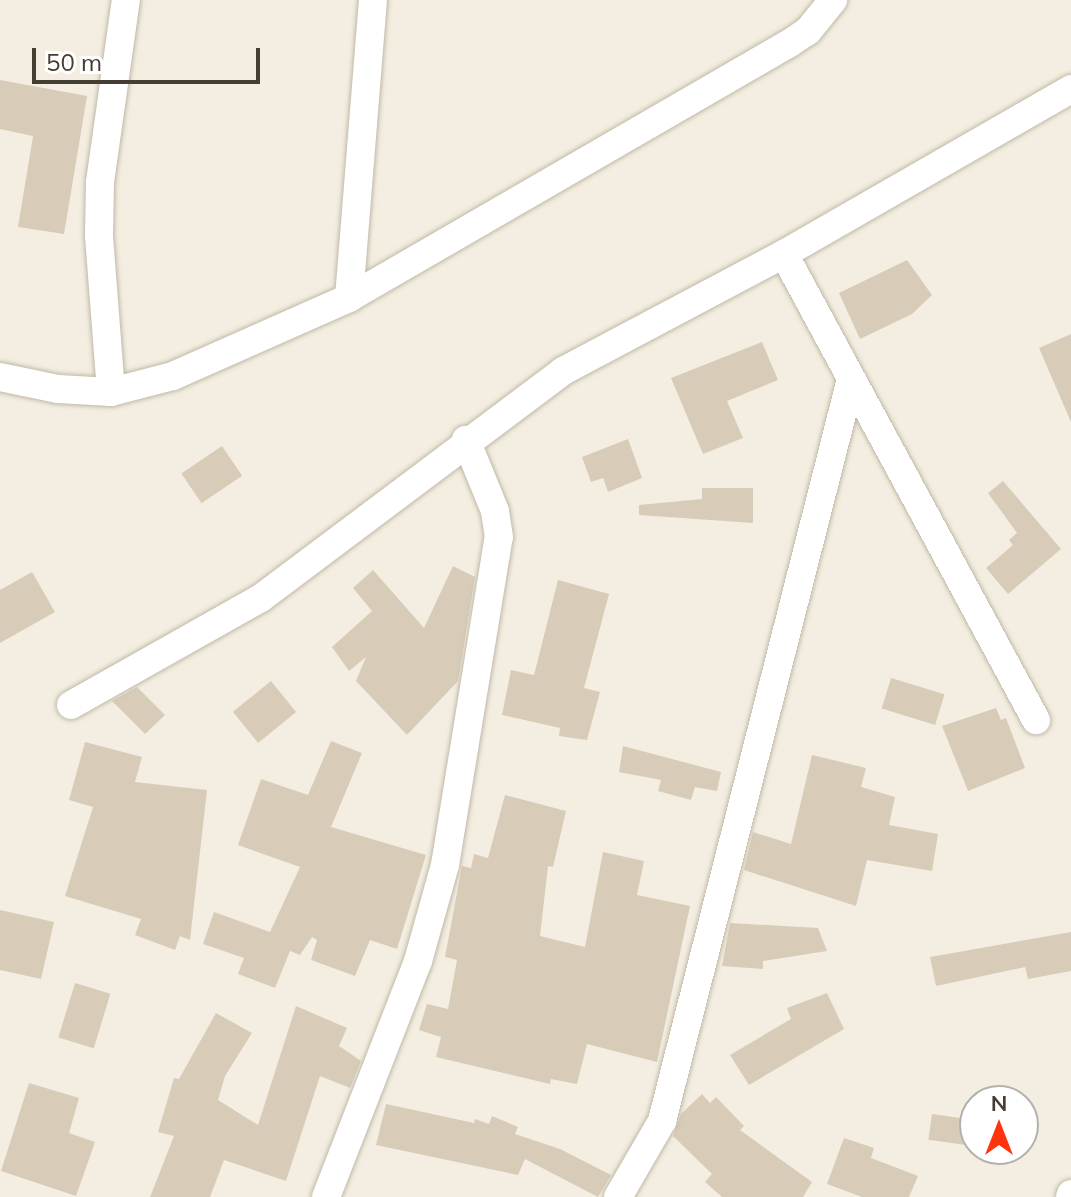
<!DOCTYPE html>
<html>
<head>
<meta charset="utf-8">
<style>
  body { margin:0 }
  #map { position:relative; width:1071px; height:1197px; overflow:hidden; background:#f3eee1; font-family:Mulish,sans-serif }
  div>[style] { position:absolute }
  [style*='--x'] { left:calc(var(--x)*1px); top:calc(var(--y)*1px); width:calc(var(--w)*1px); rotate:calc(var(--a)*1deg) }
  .building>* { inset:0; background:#d8ccb9; transform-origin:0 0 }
  .roads { filter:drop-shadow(0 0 2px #c1b8a6) drop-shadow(0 0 2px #c1b8a6) }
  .street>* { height:28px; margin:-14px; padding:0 14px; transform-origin:14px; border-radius:14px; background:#fff }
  span { translate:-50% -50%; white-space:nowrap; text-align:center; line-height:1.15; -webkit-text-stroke:6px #fff; paint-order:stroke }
  .north { position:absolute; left:959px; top:1085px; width:80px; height:80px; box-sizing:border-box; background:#fff; border:2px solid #b4b1ad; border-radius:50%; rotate:0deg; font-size:22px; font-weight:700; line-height:32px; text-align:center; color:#443d32 }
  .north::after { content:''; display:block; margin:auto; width:28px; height:36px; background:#ff330c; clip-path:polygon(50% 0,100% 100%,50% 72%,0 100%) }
  .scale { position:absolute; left:32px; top:48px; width:228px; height:36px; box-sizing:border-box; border:4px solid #443d32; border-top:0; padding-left:10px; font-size:24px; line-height:28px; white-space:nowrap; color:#443d32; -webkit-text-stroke:6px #fff; paint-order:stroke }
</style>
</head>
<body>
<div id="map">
  <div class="building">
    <div style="clip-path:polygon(0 80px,87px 96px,64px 234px,18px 227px,33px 136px,0 129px)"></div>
    <div style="clip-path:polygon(907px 260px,932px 295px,912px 314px,860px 339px,839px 293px)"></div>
    <div style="clip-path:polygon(1071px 334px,1071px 422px,1039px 348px)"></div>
    <div style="clip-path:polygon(762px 342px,778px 380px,727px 401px,743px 438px,703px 454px,671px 378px)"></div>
    <div style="clip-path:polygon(628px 439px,642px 478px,608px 492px,603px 478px,591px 482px,582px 457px)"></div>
    <div style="left:222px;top:446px;width:36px;height:49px;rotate:56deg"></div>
    <div style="clip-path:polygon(1003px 481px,1061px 549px,1008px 594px,986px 568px,1013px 545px,1009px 540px,1017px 533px,988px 493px)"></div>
    <div style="clip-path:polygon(702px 488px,753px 488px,753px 523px,639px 515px,639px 505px,702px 499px)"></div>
    <div style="clip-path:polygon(453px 566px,475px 577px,458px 681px,407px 735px,356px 681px,366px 657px,349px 671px,332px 647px,372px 611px,353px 588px,373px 570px,424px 628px)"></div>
    <div style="clip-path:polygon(32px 572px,55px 612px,0 643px,0 590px)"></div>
    <div style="clip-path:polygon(558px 580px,609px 594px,584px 688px,600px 692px,587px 740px,559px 736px,560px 728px,502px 715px,511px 670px,534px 675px)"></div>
    <div style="left:891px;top:678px;width:56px;height:32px;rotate:17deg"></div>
    <div style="left:271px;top:681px;width:40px;height:49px;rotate:51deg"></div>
    <div style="clip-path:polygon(137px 687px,165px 715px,145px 734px,112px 701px)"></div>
    <div style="clip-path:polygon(996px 708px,1001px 720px,1006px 718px,1025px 768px,968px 791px,942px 726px)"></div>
    <div style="clip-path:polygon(331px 741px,362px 753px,331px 827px,426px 855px,397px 949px,370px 940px,355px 976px,311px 960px,317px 940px,312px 937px,300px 955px,290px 951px,275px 988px,238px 974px,244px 958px,203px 944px,214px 912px,270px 932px,300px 867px,238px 845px,261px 779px,308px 795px)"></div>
    <div style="clip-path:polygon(85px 742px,142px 757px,135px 782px,207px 790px,190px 940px,180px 936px,175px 950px,135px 935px,141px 919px,65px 896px,93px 807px,69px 800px)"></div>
    <div style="clip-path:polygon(623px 746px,721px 772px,717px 791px,695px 787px,691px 800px,658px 791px,661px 780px,619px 772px)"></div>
    <div style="clip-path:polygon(812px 755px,866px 768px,861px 787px,895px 797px,889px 825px,938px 834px,932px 871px,867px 860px,856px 906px,744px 870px,753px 832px,791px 844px)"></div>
    <div style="clip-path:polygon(505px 795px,566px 811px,553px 867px,548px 866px,540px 936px,585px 947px,603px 852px,644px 861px,637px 895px,690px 906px,657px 1062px,587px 1044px,577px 1084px,551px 1079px,550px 1084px,436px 1057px,441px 1037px,419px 1030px,427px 1004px,448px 1009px,457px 960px,445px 957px,462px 866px,471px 868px,474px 854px,488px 858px)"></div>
    <div style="clip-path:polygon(0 910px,54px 922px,41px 979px,0 970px)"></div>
    <div style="clip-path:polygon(730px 923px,818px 928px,827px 951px,763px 961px,763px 969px,722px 966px)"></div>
    <div style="clip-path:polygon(1071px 932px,1071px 971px,1028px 979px,1025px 967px,936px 986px,930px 957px)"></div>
    <div style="left:75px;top:983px;width:37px;height:57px;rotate:17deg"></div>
    <div style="clip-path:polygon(827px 993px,844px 1029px,749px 1085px,730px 1055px,791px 1019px,787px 1008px)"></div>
    <div style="clip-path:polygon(296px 1006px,347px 1028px,339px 1046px,361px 1061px,350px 1088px,320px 1076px,286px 1181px,224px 1160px,210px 1197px,150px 1197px,174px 1136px,158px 1132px,174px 1078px,179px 1079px,216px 1013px,252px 1033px,225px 1076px,218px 1100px,258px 1125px)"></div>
    <div style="clip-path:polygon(29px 1083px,79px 1098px,69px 1133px,95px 1142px,76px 1196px,1px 1171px)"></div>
    <div style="clip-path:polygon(702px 1094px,710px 1103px,716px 1097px,744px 1126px,740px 1130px,812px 1182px,803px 1197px,722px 1197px,705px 1182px,712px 1174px,673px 1136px,681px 1114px)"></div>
    <div style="clip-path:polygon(386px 1104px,474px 1123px,475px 1119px,489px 1124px,492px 1116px,518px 1127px,515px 1134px,560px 1149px,611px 1175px,598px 1197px,525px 1159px,518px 1175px,376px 1145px)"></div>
    <div style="left:932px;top:1114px;width:43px;height:26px;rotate:8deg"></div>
    <div style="clip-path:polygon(844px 1138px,874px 1148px,871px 1158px,918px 1176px,909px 1197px,862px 1197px,827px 1184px)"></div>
  </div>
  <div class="roads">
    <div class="street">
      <div style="--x:784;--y:254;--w:530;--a:61.6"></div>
      <div style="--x:349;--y:298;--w:299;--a:-85.4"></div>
      <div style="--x:0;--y:377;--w:59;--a:11.7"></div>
      <div style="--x:58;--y:389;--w:53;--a:3.2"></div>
      <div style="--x:111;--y:392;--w:64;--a:-14.5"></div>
      <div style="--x:173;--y:376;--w:193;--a:-23.9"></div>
      <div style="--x:349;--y:298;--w:509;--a:-30.04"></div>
      <div style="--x:790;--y:43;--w:22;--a:-34"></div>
      <div style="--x:808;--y:31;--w:40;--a:-51"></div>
      <div style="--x:111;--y:392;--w:157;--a:-94.4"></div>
      <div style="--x:99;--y:235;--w:53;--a:-88.9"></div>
      <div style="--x:100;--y:182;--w:184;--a:-81.9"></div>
      <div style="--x:71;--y:705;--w:218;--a:-29.4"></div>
      <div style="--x:261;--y:598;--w:378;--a:-36.9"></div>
      <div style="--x:563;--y:371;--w:250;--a:-27.9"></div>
      <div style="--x:784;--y:254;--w:331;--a:-29.9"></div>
      <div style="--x:326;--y:1197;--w:253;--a:-68.7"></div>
      <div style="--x:418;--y:961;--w:100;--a:-74.3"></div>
      <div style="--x:445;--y:865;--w:332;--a:-80.7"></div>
      <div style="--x:499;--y:537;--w:26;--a:-99"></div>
      <div style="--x:495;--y:511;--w:77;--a:-112.2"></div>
      <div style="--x:618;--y:1197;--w:88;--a:-59.9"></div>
      <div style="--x:662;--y:1121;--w:762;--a:-75.71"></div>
      <div style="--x:1070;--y:1197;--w:3;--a:-72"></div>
    </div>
  </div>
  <div class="north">N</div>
  <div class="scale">50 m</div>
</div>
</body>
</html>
